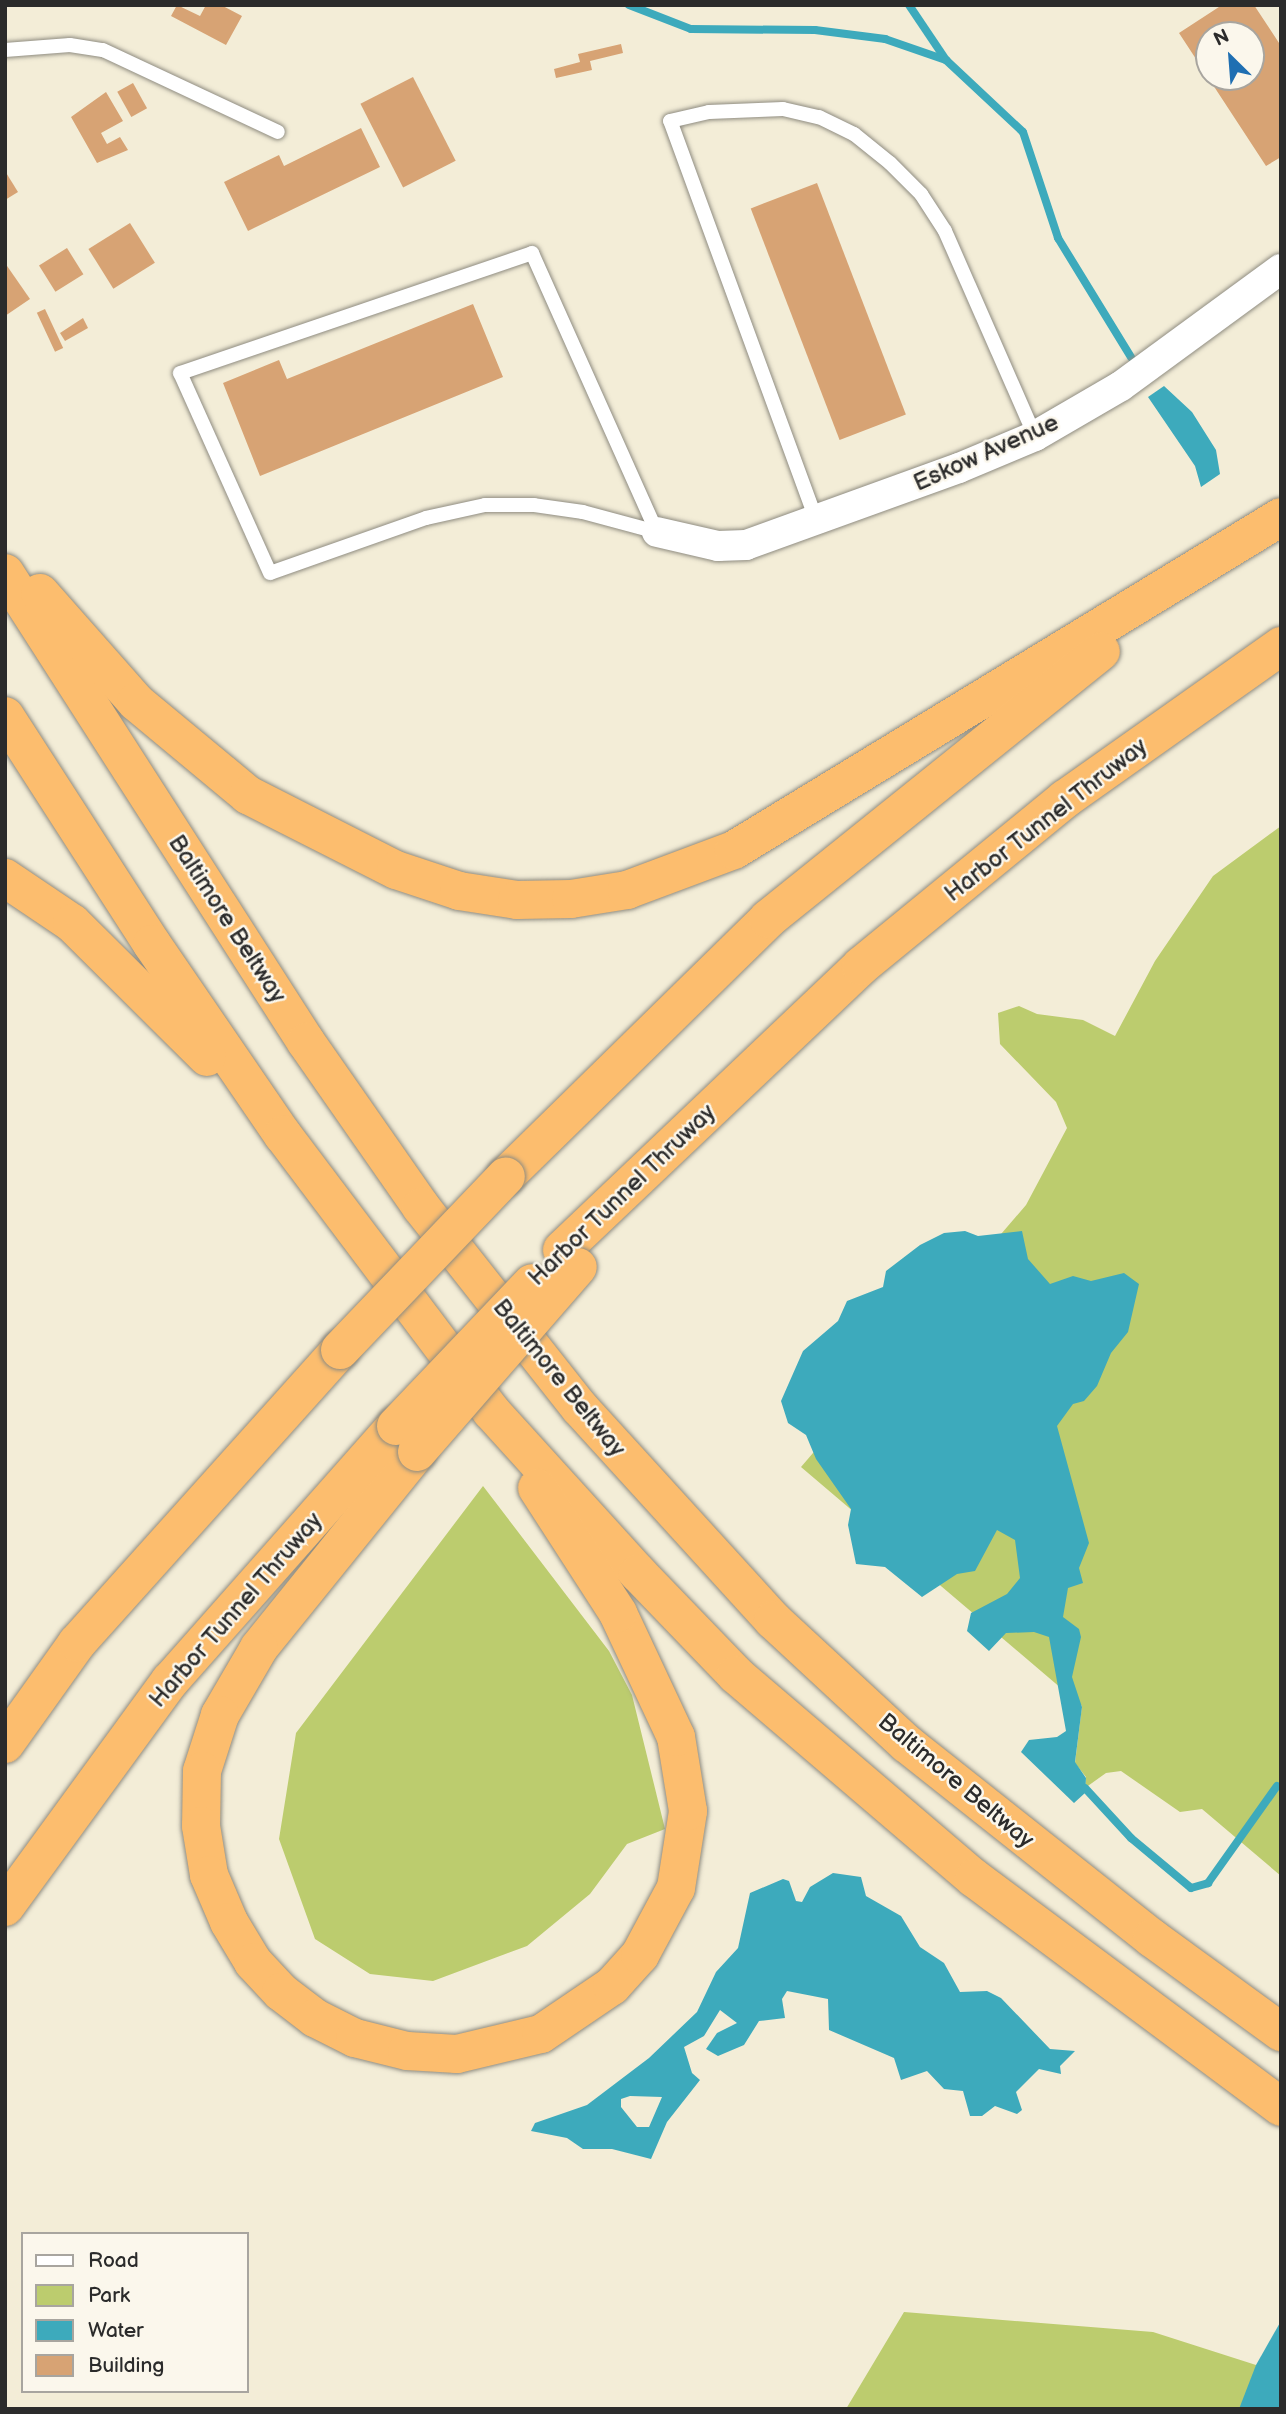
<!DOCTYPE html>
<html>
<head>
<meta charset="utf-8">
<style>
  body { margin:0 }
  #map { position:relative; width:1286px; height:2414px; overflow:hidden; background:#f3edd7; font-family:"Balsamiq Sans",sans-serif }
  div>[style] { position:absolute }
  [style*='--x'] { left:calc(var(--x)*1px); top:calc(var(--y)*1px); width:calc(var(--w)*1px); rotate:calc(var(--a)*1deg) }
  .green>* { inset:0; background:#bccc6e }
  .water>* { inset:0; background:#3daabc }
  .stream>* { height:8px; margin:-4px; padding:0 4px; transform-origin:4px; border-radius:4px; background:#3daabc }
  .building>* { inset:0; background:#d7a374; transform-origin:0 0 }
  .roads { filter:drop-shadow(0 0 2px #8f8c81) drop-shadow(0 0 2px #8f8c81) }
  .lane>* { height:14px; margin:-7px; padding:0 7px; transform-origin:7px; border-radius:7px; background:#fff }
  .street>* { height:30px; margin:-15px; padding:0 15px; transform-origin:15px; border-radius:15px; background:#fff }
  .highway>* { height:38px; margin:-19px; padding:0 19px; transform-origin:19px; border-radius:19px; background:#fcbd6e }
  .bridges { filter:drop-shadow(0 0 2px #8f8c81) drop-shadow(0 0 2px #8f8c81) }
  .highway-bridge>* { height:38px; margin:-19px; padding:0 19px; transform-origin:19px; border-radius:19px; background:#fcbd6e }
  span { translate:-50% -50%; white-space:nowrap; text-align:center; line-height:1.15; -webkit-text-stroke:5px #fbf7ec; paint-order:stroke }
  .street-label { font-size:24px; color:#2b2b2b }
  .frame { position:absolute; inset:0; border:7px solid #2b2b2b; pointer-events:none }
  .legend { position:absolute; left:21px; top:2232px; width:228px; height:161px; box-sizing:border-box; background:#fbf7ec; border:2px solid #a8a59f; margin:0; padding:9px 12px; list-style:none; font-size:21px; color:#2b2b2b }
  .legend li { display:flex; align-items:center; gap:14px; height:35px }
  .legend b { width:35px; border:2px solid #a8a59f }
  .north { position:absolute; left:1195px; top:21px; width:70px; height:70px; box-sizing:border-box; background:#fbf7ec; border:2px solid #a8a59f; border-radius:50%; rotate:335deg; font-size:19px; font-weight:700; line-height:28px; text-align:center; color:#2b2b2b }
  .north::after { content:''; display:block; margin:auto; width:24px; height:32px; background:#1f6fb2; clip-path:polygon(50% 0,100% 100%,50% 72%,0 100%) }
</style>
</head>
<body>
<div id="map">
  <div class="green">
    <div style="clip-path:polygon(1281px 826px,1281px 1876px,1202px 1809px,1180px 1812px,1121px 1771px,1106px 1773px,1085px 1788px,1086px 1777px,1075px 1763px,1082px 1706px,801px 1467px,1026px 1205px,1067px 1128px,1056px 1102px,1000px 1044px,998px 1013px,1019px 1006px,1037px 1014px,1083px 1020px,1115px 1036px,1155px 961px,1213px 876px)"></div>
    <div style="clip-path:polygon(483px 1486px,609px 1651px,632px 1695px,665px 1829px,627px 1844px,590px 1894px,527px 1946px,433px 1981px,370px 1974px,315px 1939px,279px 1839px,296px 1733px)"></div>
    <div style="clip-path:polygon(904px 2312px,1153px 2332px,1256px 2365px,1281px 2362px,1281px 2409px,846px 2409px)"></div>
  </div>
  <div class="water">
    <div style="clip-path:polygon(1164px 386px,1192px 412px,1216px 450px,1220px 474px,1201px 487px,1195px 466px,1148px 397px)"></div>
    <div style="clip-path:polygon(965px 1231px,978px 1236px,1022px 1231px,1028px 1259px,1050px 1284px,1073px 1276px,1091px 1281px,1124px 1273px,1139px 1284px,1128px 1332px,1111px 1353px,1097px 1386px,1084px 1401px,1073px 1404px,1057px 1426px,1089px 1543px,1079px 1568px,1083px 1583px,1068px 1588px,1063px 1617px,1079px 1629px,1081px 1637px,1072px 1677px,1082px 1707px,1075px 1762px,1086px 1778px,1085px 1793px,1074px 1803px,1021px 1752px,1029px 1740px,1057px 1737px,1066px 1731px,1049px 1637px,1034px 1632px,1006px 1633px,989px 1651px,967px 1631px,971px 1613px,1007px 1594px,1020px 1578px,1015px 1540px,997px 1530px,975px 1571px,957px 1574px,922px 1597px,885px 1567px,856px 1564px,848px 1525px,851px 1509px,816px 1459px,806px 1435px,788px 1423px,781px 1401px,803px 1351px,838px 1321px,847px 1301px,883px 1287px,886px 1271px,920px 1245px,944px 1233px)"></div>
    <div style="clip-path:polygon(evenodd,833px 1873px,861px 1877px,866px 1896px,901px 1916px,920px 1947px,944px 1963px,960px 1992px,987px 1991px,1001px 1998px,1050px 2049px,1075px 2051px,1060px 2066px,1061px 2074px,1039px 2069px,1016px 2092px,1022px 2110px,1017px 2114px,995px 2106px,982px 2116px,970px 2116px,963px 2091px,944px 2089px,927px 2071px,901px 2080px,894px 2058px,829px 2030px,828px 1999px,787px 1991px,782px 1999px,785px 2018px,759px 2021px,744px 2045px,718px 2056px,706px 2049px,717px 2033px,737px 2023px,720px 2010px,704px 2036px,684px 2047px,692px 2073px,700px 2080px,667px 2122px,651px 2159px,612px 2149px,583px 2149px,567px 2138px,531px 2131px,535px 2123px,587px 2105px,649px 2058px,697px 2012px,716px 1972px,738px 1948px,750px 1893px,783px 1879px,789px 1881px,796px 1901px,802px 1902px,810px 1887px,833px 1873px,630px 2096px,662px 2097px,649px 2127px,637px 2127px,621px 2107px,621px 2099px,630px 2096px)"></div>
    <div style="clip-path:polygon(1281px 2321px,1281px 2409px,1239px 2409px,1256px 2365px)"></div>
  </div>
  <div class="stream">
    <div style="--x:629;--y:5;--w:66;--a:21.2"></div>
    <div style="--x:691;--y:29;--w:124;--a:0.5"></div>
    <div style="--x:815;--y:30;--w:71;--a:7.3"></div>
    <div style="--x:885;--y:39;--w:65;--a:19"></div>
    <div style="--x:909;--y:5;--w:66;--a:56.1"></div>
    <div style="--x:946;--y:60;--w:105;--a:43.1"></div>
    <div style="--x:1023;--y:132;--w:112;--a:71.7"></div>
    <div style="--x:1058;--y:238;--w:140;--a:58.5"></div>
    <div style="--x:1085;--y:1788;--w:68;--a:47.4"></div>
    <div style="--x:1131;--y:1838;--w:78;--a:39.8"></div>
    <div style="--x:1191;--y:1888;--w:18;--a:-16"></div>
    <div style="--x:1208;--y:1883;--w:119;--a:-54.6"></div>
  </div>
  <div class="building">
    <div style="clip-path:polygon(177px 5px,200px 16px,206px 5px,221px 5px,242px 16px,226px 45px,171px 16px)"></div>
    <div style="clip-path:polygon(evenodd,1222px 5px,1254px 5px,1281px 46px,1281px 157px,1266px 166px,1179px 33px,1222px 5px,1209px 35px,1251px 35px,1251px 77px,1209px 77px,1209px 35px)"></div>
    <div style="clip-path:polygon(621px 44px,623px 53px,590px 61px,592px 70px,556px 78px,554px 69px,580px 62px,578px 54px)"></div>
    <div style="left:413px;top:77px;width:94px;height:59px;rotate:63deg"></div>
    <div style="left:133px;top:83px;width:29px;height:18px;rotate:61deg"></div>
    <div style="clip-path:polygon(106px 92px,123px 121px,101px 133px,107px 144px,120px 137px,128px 150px,97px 163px,71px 117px)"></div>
    <div style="clip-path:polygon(361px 128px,380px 167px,248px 231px,224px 182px,279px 155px,284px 166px)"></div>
    <div style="clip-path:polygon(5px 171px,18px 192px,5px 200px)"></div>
    <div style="left:817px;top:183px;width:248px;height:71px;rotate:69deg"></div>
    <div style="left:130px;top:223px;width:47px;height:49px;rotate:58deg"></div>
    <div style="left:67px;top:248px;width:31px;height:33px;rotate:58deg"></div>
    <div style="clip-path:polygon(5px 263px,30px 299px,5px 316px)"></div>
    <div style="clip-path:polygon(473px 304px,503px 377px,260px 476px,223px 383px,279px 360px,287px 379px)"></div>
    <div style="left:45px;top:309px;width:43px;height:9px;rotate:65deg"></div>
    <div style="clip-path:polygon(83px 318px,88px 328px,65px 341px,60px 333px)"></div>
  </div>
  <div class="roads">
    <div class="lane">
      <div style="--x:5;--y:50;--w:65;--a:-4.4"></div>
      <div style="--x:70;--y:45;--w:33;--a:9"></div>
      <div style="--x:103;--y:50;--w:193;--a:25.1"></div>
      <div style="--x:532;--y:253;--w:306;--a:65.9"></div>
      <div style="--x:657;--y:532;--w:77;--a:-164.9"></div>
      <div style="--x:583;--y:512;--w:49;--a:-171.9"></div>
      <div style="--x:534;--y:505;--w:49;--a:180"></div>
      <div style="--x:485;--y:505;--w:60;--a:167.6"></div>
      <div style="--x:426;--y:518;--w:165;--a:160.6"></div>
      <div style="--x:270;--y:573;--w:219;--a:-114.2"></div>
      <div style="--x:180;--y:373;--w:372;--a:-18.8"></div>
      <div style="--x:817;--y:522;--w:427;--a:-110.1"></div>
      <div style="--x:670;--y:121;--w:40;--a:-13"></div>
      <div style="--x:709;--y:112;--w:74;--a:-2.3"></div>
      <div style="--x:783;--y:109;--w:37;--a:13"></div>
      <div style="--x:819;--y:117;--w:39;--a:26"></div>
      <div style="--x:854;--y:134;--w:46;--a:38.9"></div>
      <div style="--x:890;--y:163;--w:44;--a:45"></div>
      <div style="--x:921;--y:194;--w:44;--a:57"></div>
      <div style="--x:945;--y:231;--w:224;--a:66.3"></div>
    </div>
    <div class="street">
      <div style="--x:657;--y:532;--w:63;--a:12.9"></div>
      <div style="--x:718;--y:546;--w:28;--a:-2"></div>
      <div style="--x:746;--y:545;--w:226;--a:-19.9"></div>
      <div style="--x:959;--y:468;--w:82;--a:-22.8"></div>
      <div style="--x:1035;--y:436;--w:99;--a:-30.2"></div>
      <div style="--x:1121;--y:386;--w:198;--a:-36.2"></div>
    </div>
    <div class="highway">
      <div style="--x:5;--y:573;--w:557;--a:57.31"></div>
      <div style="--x:306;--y:1042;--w:201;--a:55.1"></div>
      <div style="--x:421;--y:1207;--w:256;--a:51.7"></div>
      <div style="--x:580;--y:1408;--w:287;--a:47.7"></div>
      <div style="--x:773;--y:1620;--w:183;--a:42.8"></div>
      <div style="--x:907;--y:1744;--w:313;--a:38.4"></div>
      <div style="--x:1152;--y:1938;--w:160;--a:36.1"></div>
      <div style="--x:40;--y:593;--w:145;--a:48.6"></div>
      <div style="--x:136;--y:702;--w:146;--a:39.7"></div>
      <div style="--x:248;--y:795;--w:166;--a:26.9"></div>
      <div style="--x:396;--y:870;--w:66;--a:18.4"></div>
      <div style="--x:459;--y:891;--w:59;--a:8.8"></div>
      <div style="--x:517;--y:900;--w:54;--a:-1.1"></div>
      <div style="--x:571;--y:899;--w:57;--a:-9.1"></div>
      <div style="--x:627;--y:890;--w:114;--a:-20.5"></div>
      <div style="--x:734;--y:850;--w:640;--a:-31.33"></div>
      <div style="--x:5;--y:716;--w:271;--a:57.2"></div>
      <div style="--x:152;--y:944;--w:232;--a:55.6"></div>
      <div style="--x:283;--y:1135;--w:346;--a:53"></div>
      <div style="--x:491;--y:1411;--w:219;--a:47.8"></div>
      <div style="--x:638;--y:1573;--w:141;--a:46.1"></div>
      <div style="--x:736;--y:1675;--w:313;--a:40.5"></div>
      <div style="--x:974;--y:1878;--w:383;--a:36.7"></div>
      <div style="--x:5;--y:878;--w:81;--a:33.9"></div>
      <div style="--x:72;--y:923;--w:190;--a:44.8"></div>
      <div style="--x:506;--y:1176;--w:367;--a:-44.4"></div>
      <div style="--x:768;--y:919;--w:427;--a:-38.8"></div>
      <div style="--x:562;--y:1250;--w:412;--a:-43.5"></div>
      <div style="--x:861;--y:966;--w:264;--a:-39.3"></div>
      <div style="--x:1065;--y:799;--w:265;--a:-35.3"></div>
      <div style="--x:417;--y:1452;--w:252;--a:128.9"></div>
      <div style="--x:259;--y:1648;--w:78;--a:120.2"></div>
      <div style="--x:220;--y:1715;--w:59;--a:107.8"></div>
      <div style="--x:202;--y:1771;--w:55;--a:91"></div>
      <div style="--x:201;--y:1826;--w:50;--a:80.7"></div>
      <div style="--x:209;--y:1875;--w:51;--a:66.9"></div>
      <div style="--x:229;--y:1922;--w:47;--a:59"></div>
      <div style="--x:253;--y:1962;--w:41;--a:47"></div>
      <div style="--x:281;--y:1992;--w:43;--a:37.4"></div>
      <div style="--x:315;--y:2018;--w:45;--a:26.6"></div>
      <div style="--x:355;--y:2038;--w:54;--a:14"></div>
      <div style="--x:407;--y:2051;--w:50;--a:3.4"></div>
      <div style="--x:457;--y:2054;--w:86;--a:-13.4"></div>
      <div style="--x:541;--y:2034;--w:86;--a:-34.1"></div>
      <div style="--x:612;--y:1986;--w:42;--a:-47.9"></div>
      <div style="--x:640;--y:1955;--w:76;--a:-61.8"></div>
      <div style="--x:676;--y:1888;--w:78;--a:-81.1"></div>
      <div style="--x:688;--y:1811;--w:75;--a:-99.2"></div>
      <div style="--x:676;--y:1737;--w:137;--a:-115.1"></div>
      <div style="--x:618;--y:1613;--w:149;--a:-122.9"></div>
      <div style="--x:5;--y:1744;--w:124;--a:-54.5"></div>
      <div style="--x:77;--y:1643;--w:394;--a:-48.1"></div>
      <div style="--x:5;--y:1907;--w:280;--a:-53.9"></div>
      <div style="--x:170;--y:1681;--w:341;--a:-48.5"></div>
    </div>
  </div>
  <div class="bridges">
    <div class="highway-bridge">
      <div style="--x:340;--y:1350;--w:240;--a:-46.3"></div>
      <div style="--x:396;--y:1426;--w:197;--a:-46.4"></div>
      <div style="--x:417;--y:1452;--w:245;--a:-49"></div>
    </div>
  </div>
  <div class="street-label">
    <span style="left:986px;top:453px;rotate:-24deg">Eskow Avenue</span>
    <span style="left:1046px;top:820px;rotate:-38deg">Harbor Tunnel Thruway</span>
    <span style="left:227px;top:919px;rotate:57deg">Baltimore Beltway</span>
    <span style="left:622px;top:1195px;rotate:-44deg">Harbor Tunnel Thruway</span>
    <span style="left:559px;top:1378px;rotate:51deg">Baltimore Beltway</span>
    <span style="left:236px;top:1610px;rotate:-49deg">Harbor Tunnel Thruway</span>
    <span style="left:956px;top:1781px;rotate:40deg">Baltimore Beltway</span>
  </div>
  <div class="frame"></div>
  <ul class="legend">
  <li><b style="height:9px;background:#fff"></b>Road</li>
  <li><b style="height:19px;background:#bccc6e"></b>Park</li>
  <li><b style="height:19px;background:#3daabc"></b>Water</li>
  <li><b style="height:19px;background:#d7a374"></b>Building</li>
  </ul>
  <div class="north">N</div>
</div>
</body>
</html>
